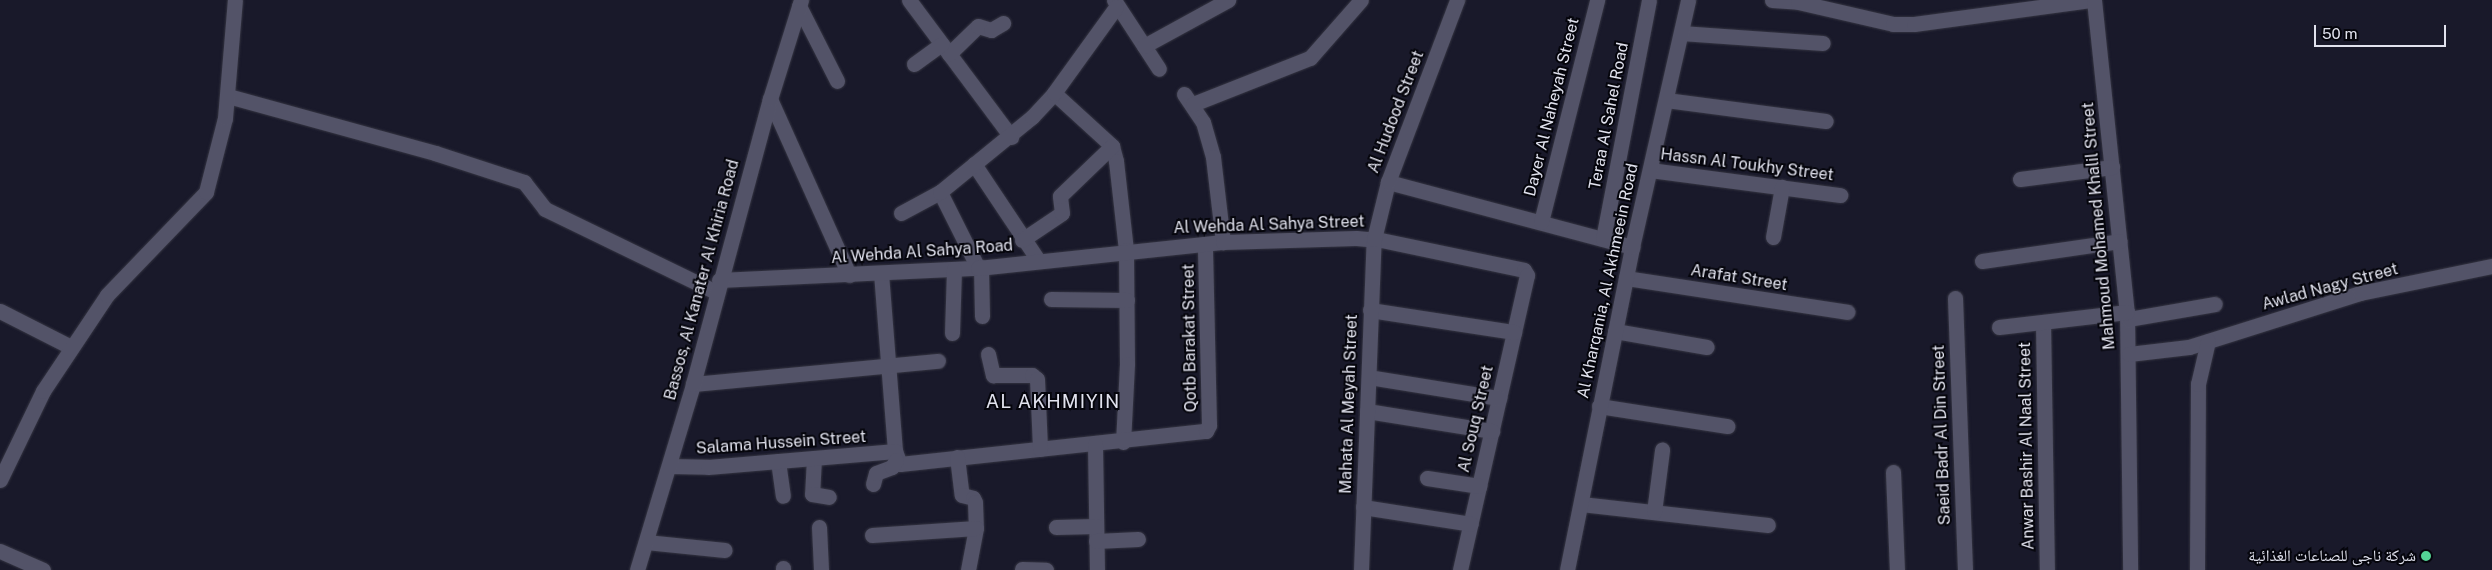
<!DOCTYPE html>
<html>
<head>
<meta charset="utf-8">
<style>
  body { margin:0 }
  #map { position:relative; width:2492px; height:570px; overflow:hidden; background:#19192a; font-family:"Public Sans","Noto Naskh Arabic",sans-serif }
  div>[style] { position:absolute }
  [style*='--x'] { left:calc(var(--x)*1px); top:calc(var(--y)*1px); width:calc(var(--w)*1px); rotate:calc(var(--a)*1deg) }
  .roads { filter:drop-shadow(0 0 1px #353542) drop-shadow(0 0 1px #353542) }
  .minor>* { height:15px; margin:-7.5px; padding:0 7.5px; transform-origin:7.5px; border-radius:7.5px; background:#535368 }
  .dots>* { width:14px; height:14px; translate:-50% -50%; box-sizing:border-box; border:2px solid #05050c; border-radius:50% }
  span { translate:-50% -50%; white-space:nowrap; text-align:center; line-height:1.15; -webkit-text-stroke:4px #05050c; paint-order:stroke }
  .street-label { font-size:16px; color:#e1e2ee }
  .poi-label { font-size:16px; color:#e1e2ee }
  .right { translate:-100% -50%; text-align:right }
  .quarter-label { font-size:19px; color:#e1e2ee; letter-spacing:1px }
  .scale { position:absolute; left:2314px; top:25px; width:132px; height:22px; box-sizing:border-box; border:2px solid #e1e2ee; border-top:0; padding-left:6px; font-size:15px; line-height:18px; white-space:nowrap; color:#e1e2ee; -webkit-text-stroke:4px #05050c; paint-order:stroke }
</style>
</head>
<body>
<div id="map">
  <div class="roads">
    <div class="minor">
      <div style="--x:909;--y:0;--w:171;--a:53.3"></div>
      <div style="--x:1114;--y:0;--w:82;--a:56.9"></div>
      <div style="--x:1772;--y:0;--w:26;--a:4"></div>
      <div style="--x:1798;--y:2;--w:98;--a:13"></div>
      <div style="--x:1893;--y:24;--w:21;--a:0"></div>
      <div style="--x:1914;--y:24;--w:180;--a:-7.7"></div>
      <div style="--x:2094;--y:0;--w:314;--a:84"></div>
      <div style="--x:2127;--y:312;--w:258;--a:89.3"></div>
      <div style="--x:799;--y:6;--w:84;--a:63.1"></div>
      <div style="--x:1681;--y:33;--w:142;--a:4"></div>
      <div style="--x:1144;--y:46;--w:96;--a:-28.7"></div>
      <div style="--x:949;--y:54;--w:40;--a:-44"></div>
      <div style="--x:978;--y:26;--w:14;--a:17"></div>
      <div style="--x:991;--y:30;--w:14;--a:-30"></div>
      <div style="--x:914;--y:64;--w:34;--a:-36"></div>
      <div style="--x:1054;--y:93;--w:79;--a:42.4"></div>
      <div style="--x:1112;--y:146;--w:16;--a:75"></div>
      <div style="--x:1116;--y:161;--w:90;--a:83.6"></div>
      <div style="--x:1126;--y:250;--w:114;--a:89.5"></div>
      <div style="--x:1127;--y:364;--w:78;--a:92.9"></div>
      <div style="--x:1184;--y:94;--w:34;--a:56"></div>
      <div style="--x:1203;--y:122;--w:36;--a:74"></div>
      <div style="--x:1213;--y:157;--w:86;--a:83.3"></div>
      <div style="--x:228;--y:96;--w:215;--a:15.4"></div>
      <div style="--x:435;--y:153;--w:94;--a:18"></div>
      <div style="--x:524;--y:182;--w:34;--a:52"></div>
      <div style="--x:545;--y:209;--w:190;--a:25.9"></div>
      <div style="--x:770;--y:99;--w:193;--a:65.8"></div>
      <div style="--x:1666;--y:100;--w:161;--a:7.5"></div>
      <div style="--x:1193;--y:104;--w:126;--a:-21.5"></div>
      <div style="--x:1310;--y:58;--w:77;--a:-48.7"></div>
      <div style="--x:974;--y:164;--w:115;--a:56.3"></div>
      <div style="--x:1650;--y:170;--w:192;--a:7.5"></div>
      <div style="--x:2020;--y:179;--w:93;--a:-7.4"></div>
      <div style="--x:1388;--y:182;--w:253;--a:14.9"></div>
      <div style="--x:940;--y:192;--w:85;--a:63.4"></div>
      <div style="--x:901;--y:213;--w:44;--a:-28.3"></div>
      <div style="--x:940;--y:192;--w:119;--a:-39.2"></div>
      <div style="--x:1032;--y:117;--w:33;--a:-47"></div>
      <div style="--x:1054;--y:93;--w:106;--a:-54.2"></div>
      <div style="--x:1541;--y:222;--w:229;--a:-75.8"></div>
      <div style="--x:1773;--y:237;--w:51;--a:-79.8"></div>
      <div style="--x:1603;--y:239;--w:243;--a:-79.1"></div>
      <div style="--x:1022;--y:240;--w:48;--a:-34"></div>
      <div style="--x:1062;--y:213;--w:17;--a:-97"></div>
      <div style="--x:1060;--y:196;--w:72;--a:-43.9"></div>
      <div style="--x:1982;--y:261;--w:139;--a:-8.2"></div>
      <div style="--x:981;--y:267;--w:49;--a:88.8"></div>
      <div style="--x:881;--y:273;--w:179;--a:85.5"></div>
      <div style="--x:895;--y:451;--w:14;--a:69"></div>
      <div style="--x:900;--y:464;--w:308;--a:-6.2"></div>
      <div style="--x:1206;--y:431;--w:7;--a:-63"></div>
      <div style="--x:1209;--y:425;--w:181;--a:-91.3"></div>
      <div style="--x:1626;--y:278;--w:224;--a:8.7"></div>
      <div style="--x:719;--y:280;--w:259;--a:-2.7"></div>
      <div style="--x:978;--y:268;--w:246;--a:-6.1"></div>
      <div style="--x:1223;--y:242;--w:133;--a:-1.7"></div>
      <div style="--x:1356;--y:238;--w:25;--a:5"></div>
      <div style="--x:1381;--y:240;--w:146;--a:11.8"></div>
      <div style="--x:1524;--y:270;--w:6;--a:59"></div>
      <div style="--x:1527;--y:275;--w:303;--a:102.8"></div>
      <div style="--x:1955;--y:298;--w:272;--a:87.9"></div>
      <div style="--x:1051;--y:299;--w:76;--a:0.8"></div>
      <div style="--x:1370;--y:310;--w:146;--a:8.7"></div>
      <div style="--x:0;--y:311;--w:80;--a:26.9"></div>
      <div style="--x:2128;--y:319;--w:88;--a:-9.8"></div>
      <div style="--x:2043;--y:322;--w:248;--a:89.1"></div>
      <div style="--x:1999;--y:327;--w:129;--a:-6.7"></div>
      <div style="--x:1615;--y:331;--w:93;--a:9.9"></div>
      <div style="--x:952;--y:333;--w:64;--a:-88.2"></div>
      <div style="--x:988;--y:354;--w:22;--a:77"></div>
      <div style="--x:993;--y:375;--w:39;--a:0"></div>
      <div style="--x:1032;--y:375;--w:6;--a:39"></div>
      <div style="--x:1037;--y:379;--w:70;--a:87.5"></div>
      <div style="--x:2129;--y:354;--w:60;--a:-6.7"></div>
      <div style="--x:2189;--y:347;--w:179;--a:-17.5"></div>
      <div style="--x:2360;--y:293;--w:135;--a:-11.6"></div>
      <div style="--x:1369;--y:377;--w:132;--a:9.2"></div>
      <div style="--x:693;--y:384;--w:246;--a:-5.4"></div>
      <div style="--x:1599;--y:406;--w:130;--a:8.9"></div>
      <div style="--x:1367;--y:411;--w:127;--a:9.1"></div>
      <div style="--x:1095;--y:444;--w:126;--a:89.1"></div>
      <div style="--x:957;--y:457;--w:38;--a:83"></div>
      <div style="--x:962;--y:495;--w:11;--a:15"></div>
      <div style="--x:973;--y:498;--w:4;--a:63"></div>
      <div style="--x:975;--y:502;--w:26;--a:88"></div>
      <div style="--x:976;--y:528;--w:43;--a:100.8"></div>
      <div style="--x:814;--y:458;--w:36;--a:93"></div>
      <div style="--x:812;--y:494;--w:17;--a:10"></div>
      <div style="--x:778;--y:461;--w:35;--a:82"></div>
      <div style="--x:669;--y:466;--w:39;--a:1"></div>
      <div style="--x:708;--y:467;--w:188;--a:-4.9"></div>
      <div style="--x:1893;--y:472;--w:98;--a:87.7"></div>
      <div style="--x:1427;--y:478;--w:53;--a:8.7"></div>
      <div style="--x:0;--y:480;--w:99;--a:-64.2"></div>
      <div style="--x:43;--y:391;--w:115;--a:-56.3"></div>
      <div style="--x:107;--y:295;--w:143;--a:-46.1"></div>
      <div style="--x:206;--y:192;--w:76;--a:-75.6"></div>
      <div style="--x:225;--y:118;--w:118;--a:-85.2"></div>
      <div style="--x:873;--y:484;--w:11;--a:-75"></div>
      <div style="--x:876;--y:473;--w:17;--a:-21"></div>
      <div style="--x:892;--y:467;--w:8;--a:-60"></div>
      <div style="--x:1581;--y:504;--w:188;--a:6.4"></div>
      <div style="--x:1363;--y:507;--w:109;--a:8.9"></div>
      <div style="--x:1654;--y:512;--w:63;--a:-82.6"></div>
      <div style="--x:819;--y:527;--w:43;--a:87.3"></div>
      <div style="--x:1056;--y:527;--w:40;--a:-1.4"></div>
      <div style="--x:872;--y:535;--w:104;--a:-3.9"></div>
      <div style="--x:1096;--y:541;--w:42;--a:-2.7"></div>
      <div style="--x:646;--y:542;--w:79;--a:5.8"></div>
      <div style="--x:0;--y:551;--w:47;--a:23.8"></div>
      <div style="--x:783;--y:568;--w:2;--a:90"></div>
      <div style="--x:1022;--y:569;--w:24;--a:2"></div>
      <div style="--x:637;--y:570;--w:194;--a:-73.2"></div>
      <div style="--x:693;--y:384;--w:295;--a:-74.9"></div>
      <div style="--x:770;--y:99;--w:104;--a:-72.6"></div>
      <div style="--x:1361;--y:570;--w:331;--a:-87.8"></div>
      <div style="--x:1374;--y:239;--w:59;--a:-76.2"></div>
      <div style="--x:1388;--y:182;--w:195;--a:-69.2"></div>
      <div style="--x:1567;--y:570;--w:329;--a:-78.6"></div>
      <div style="--x:1632;--y:247;--w:253;--a:-77.2"></div>
      <div style="--x:2197;--y:570;--w:186;--a:-89.7"></div>
      <div style="--x:2198;--y:384;--w:44;--a:-76.9"></div>
    </div>
  </div>
  <div class="dots">
    <div style="left:2426px;top:556px;background:#54d396"></div>
  </div>
  <div class="street-label">
    <span style="left:1552px;top:107px;rotate:-76deg">Dayer Al Naheyah Street</span>
    <span style="left:1396px;top:112px;rotate:-69deg">Al Hudood Street</span>
    <span style="left:1609px;top:116px;rotate:-79deg">Teraa Al Sahel Road</span>
    <span style="left:1747px;top:165px;rotate:7deg">Hassn Al Toukhy Street</span>
    <span style="left:1269px;top:225px;rotate:-2deg">Al Wehda Al Sahya Street</span>
    <span style="left:2099px;top:226px;rotate:-95deg">Mahmoud Mohamed Khalil Street</span>
    <span style="left:922px;top:252px;rotate:-4deg">Al Wehda Al Sahya Road</span>
    <span style="left:1739px;top:278px;rotate:9deg">Arafat Street</span>
    <span style="left:702px;top:280px;rotate:-75deg">Bassos, Al Kanater Al Khiria Road</span>
    <span style="left:1608px;top:281px;rotate:-78deg">Al Kharqania, Al Akhmeein Road</span>
    <span style="left:2330px;top:287px;rotate:-15deg">Awlad Nagy Street</span>
    <span style="left:1190px;top:338px;rotate:-91deg">Qotb Barakat Street</span>
    <span style="left:1349px;top:404px;rotate:-88deg">Mahata Al Meyah Street</span>
    <span style="left:1476px;top:419px;rotate:-77deg">Al Souq Street</span>
    <span style="left:1942px;top:435px;rotate:-92deg">Saeid Badr Al Din Street</span>
    <span style="left:781px;top:443px;rotate:-4deg">Salama Hussein Street</span>
    <span style="left:2027px;top:446px;rotate:-91deg">Anwar Bashir Al Naal Street</span>
  </div>
  <div class="poi-label">
    <span class="right" style="left:2416px;top:556px">شركة ناجى للصناعات الغذائية</span>
  </div>
  <div class="quarter-label">
    <span style="left:1053px;top:402px">AL AKHMIYIN</span>
  </div>
  <div class="scale">50 m</div>
</div>
</body>
</html>
